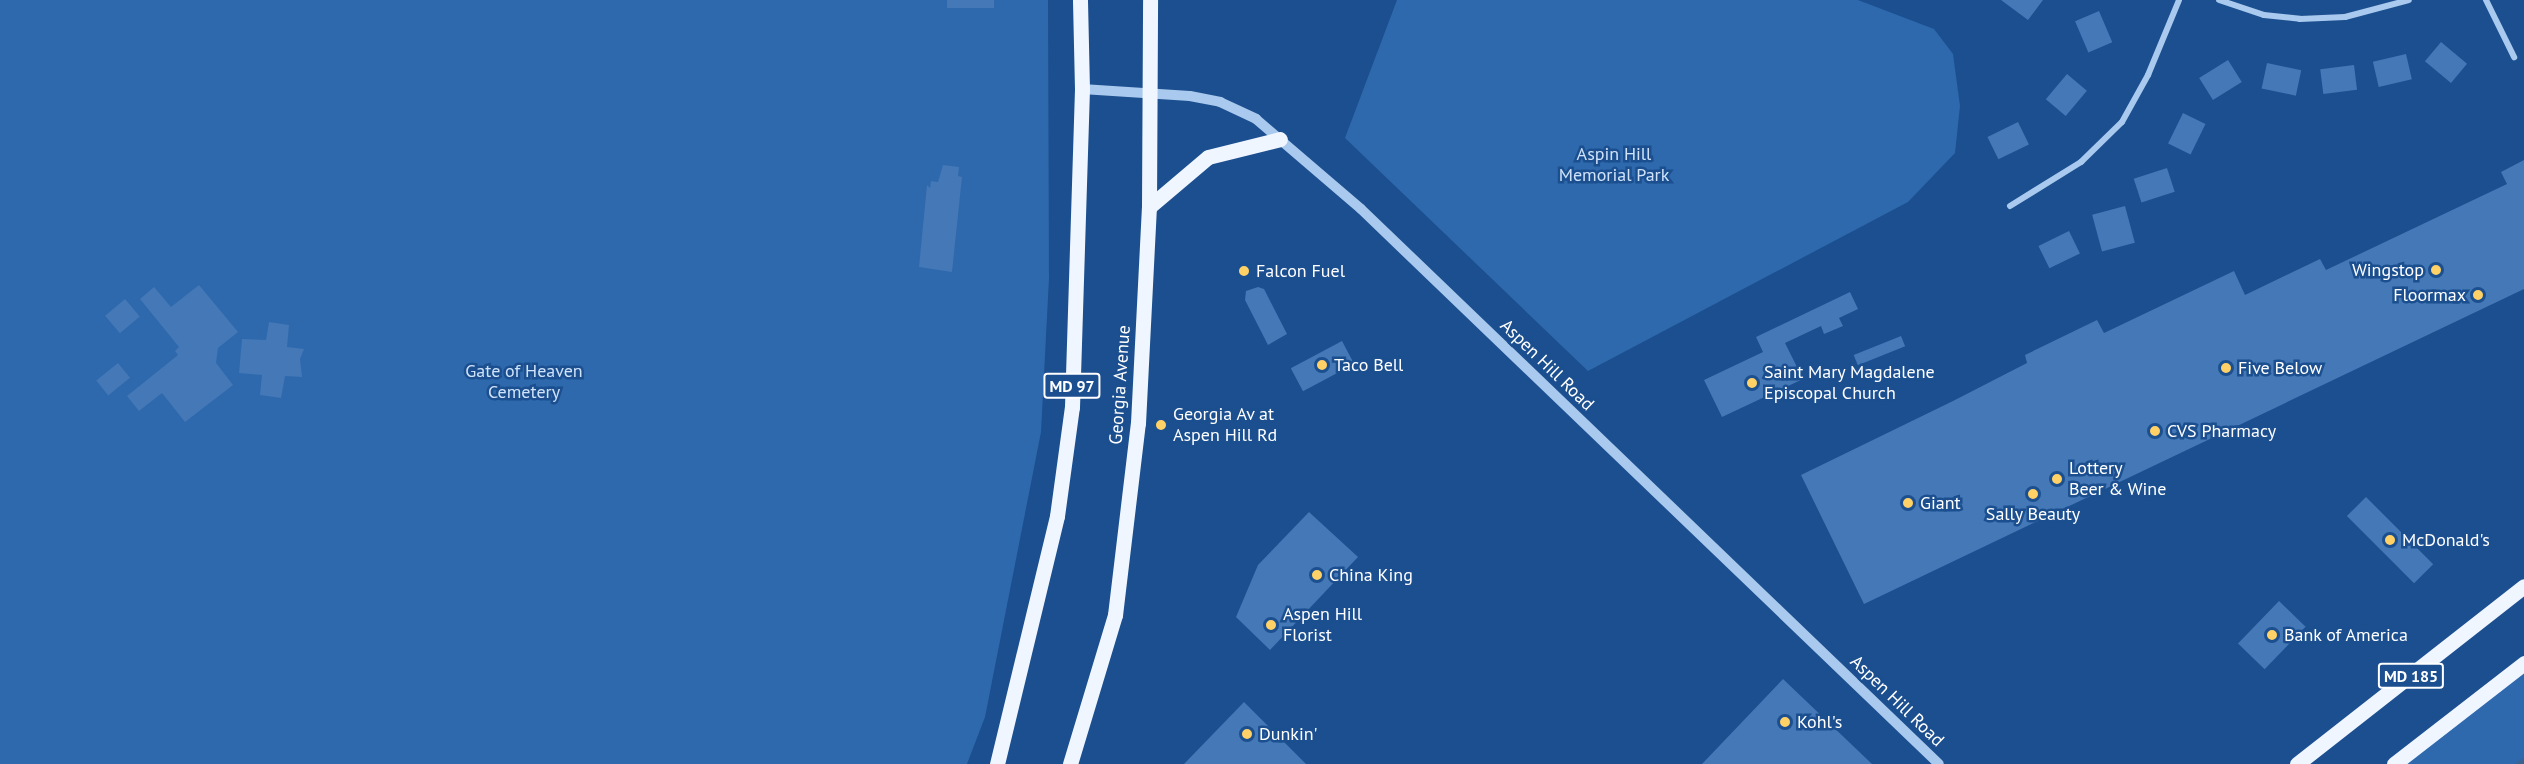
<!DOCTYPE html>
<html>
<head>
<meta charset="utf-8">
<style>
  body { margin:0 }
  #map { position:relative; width:2524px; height:764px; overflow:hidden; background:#1b4f8f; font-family:"PT Sans",sans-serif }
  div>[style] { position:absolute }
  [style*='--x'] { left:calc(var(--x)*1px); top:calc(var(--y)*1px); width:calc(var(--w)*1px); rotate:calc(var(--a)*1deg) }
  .green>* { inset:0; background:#2e69ad }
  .stream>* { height:5px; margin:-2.5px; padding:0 2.5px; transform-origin:2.5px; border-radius:2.5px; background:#3c6290 }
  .building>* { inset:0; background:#4478b7; transform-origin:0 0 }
  .minor>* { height:6px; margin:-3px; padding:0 3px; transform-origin:3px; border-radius:3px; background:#a9c9ee }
  .tertiary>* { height:10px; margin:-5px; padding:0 5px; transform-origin:5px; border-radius:5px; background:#a9c9ee }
  .primary>* { height:15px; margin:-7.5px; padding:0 7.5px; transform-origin:7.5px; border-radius:7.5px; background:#f0f6ff }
  .dots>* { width:16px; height:16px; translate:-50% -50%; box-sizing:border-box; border:3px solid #1b4f8f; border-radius:50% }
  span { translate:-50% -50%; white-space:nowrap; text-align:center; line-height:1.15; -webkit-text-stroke:5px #1b4f8f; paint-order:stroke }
  .shield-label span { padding:2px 4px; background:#1b4f8f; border:2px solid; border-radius:4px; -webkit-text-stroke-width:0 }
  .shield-label { font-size:16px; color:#fff; font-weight:700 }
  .park-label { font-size:18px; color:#cfe3fa }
  .poi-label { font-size:18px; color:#fff }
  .right { translate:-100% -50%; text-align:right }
  .left { translate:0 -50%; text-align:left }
  .street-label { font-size:18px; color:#fff }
</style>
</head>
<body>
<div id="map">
  <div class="green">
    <div style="clip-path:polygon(0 0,1048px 0,1049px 278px,1041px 432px,985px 717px,967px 764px,0 764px)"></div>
    <div style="clip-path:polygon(1397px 0,1858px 0,1934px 29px,1953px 54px,1960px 106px,1955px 153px,1908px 202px,1588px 371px,1345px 138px)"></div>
    <div style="clip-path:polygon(2524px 663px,2524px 764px,2394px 764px)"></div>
  </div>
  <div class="stream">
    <div style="--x:2518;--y:764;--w:7;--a:-34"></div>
  </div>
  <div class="building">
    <div style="left:947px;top:0;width:47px;height:8px"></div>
    <div style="clip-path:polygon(2001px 0,2043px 0,2028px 20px)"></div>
    <div style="left:2099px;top:11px;width:34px;height:26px;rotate:67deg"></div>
    <div style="left:2441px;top:42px;width:34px;height:25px;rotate:40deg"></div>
    <div style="left:2406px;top:54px;width:26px;height:34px;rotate:77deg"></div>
    <div style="left:2228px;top:60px;width:26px;height:34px;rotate:58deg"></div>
    <div style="left:2267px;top:63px;width:35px;height:26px;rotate:12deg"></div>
    <div style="left:2354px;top:65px;width:25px;height:34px;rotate:83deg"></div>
    <div style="left:2067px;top:74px;width:26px;height:33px;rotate:40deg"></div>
    <div style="left:2183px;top:113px;width:25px;height:34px;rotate:26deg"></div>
    <div style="left:2018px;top:122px;width:25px;height:34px;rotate:64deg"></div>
    <div style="clip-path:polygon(2524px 160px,2524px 289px,1864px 604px,1801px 475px,1953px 401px,2027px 363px,2025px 355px,2097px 320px,2104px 333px,2234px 271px,2245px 295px,2320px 259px,2326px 270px,2507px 184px,2501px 172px)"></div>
    <div style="clip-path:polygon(943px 165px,959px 167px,958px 176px,962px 177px,952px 272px,919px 267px,927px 185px,930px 188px,931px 181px,938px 182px)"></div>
    <div style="left:2167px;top:168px;width:25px;height:35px;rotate:72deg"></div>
    <div style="left:2125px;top:206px;width:38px;height:34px;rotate:75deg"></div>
    <div style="left:2069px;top:231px;width:25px;height:34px;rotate:64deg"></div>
    <div style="clip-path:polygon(199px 285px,238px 332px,218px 348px,216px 363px,233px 385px,185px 422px,162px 393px,139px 411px,127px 396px,178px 355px,175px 351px,179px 347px,140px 299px,154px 287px,171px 307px)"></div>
    <div style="clip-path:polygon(1258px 287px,1264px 289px,1287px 334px,1268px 345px,1245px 300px,1246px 291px)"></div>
    <div style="clip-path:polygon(1850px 292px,1858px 309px,1839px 318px,1843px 326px,1824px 334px,1821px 326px,1785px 343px,1803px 379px,1722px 417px,1704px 380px,1763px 352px,1756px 337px)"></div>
    <div style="left:125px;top:299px;width:23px;height:26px;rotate:50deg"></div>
    <div style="clip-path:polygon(269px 322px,289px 325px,287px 347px,304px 349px,300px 359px,302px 377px,285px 376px,281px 398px,260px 395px,262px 375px,239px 373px,242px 339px,266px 340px)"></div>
    <div style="left:1901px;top:336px;width:11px;height:51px;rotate:68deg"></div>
    <div style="left:1342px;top:341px;width:26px;height:58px;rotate:62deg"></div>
    <div style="left:118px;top:363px;width:19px;height:28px;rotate:51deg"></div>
    <div style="left:2366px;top:497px;width:95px;height:27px;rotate:45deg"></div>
    <div style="clip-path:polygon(1309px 512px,1358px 557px,1270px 650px,1236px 617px,1258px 565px)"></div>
    <div style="left:2279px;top:601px;width:37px;height:59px;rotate:44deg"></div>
    <div style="clip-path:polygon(1783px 679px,1872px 764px,1702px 764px)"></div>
    <div style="clip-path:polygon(1244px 702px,1306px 764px,1184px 764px)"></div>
  </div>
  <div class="minor">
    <div style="--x:2219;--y:0;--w:47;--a:18.4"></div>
    <div style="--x:2264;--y:15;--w:36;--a:6"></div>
    <div style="--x:2300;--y:19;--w:45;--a:-2.5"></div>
    <div style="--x:2345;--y:17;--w:66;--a:-14.9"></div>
    <div style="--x:2486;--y:0;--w:64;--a:63.8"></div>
    <div style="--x:2010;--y:206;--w:84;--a:-31.8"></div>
    <div style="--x:2081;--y:162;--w:57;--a:-44.3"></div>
    <div style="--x:2122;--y:122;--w:54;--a:-61"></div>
    <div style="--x:2148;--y:75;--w:81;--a:-67.5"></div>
  </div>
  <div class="tertiary">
    <div style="--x:1082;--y:89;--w:108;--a:3.7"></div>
    <div style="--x:1190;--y:96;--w:31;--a:11"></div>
    <div style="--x:1220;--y:102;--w:40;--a:25"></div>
    <div style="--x:1256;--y:119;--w:138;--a:40.6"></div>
    <div style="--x:1361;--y:209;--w:801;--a:43.84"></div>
  </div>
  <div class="primary">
    <div style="--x:1149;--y:207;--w:77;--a:-40.3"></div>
    <div style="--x:1208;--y:157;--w:74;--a:-14"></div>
    <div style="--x:997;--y:764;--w:255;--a:-76.4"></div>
    <div style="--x:1057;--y:516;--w:110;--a:-82.2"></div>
    <div style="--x:1072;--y:407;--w:318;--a:-88.2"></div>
    <div style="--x:1082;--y:89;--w:89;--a:-91.3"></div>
    <div style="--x:1070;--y:764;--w:156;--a:-73.2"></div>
    <div style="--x:1115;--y:615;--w:193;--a:-83.2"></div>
    <div style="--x:1138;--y:423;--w:216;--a:-87.1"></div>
    <div style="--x:1149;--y:207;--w:207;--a:-89.7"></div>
    <div style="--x:2297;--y:764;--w:288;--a:-38.1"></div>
    <div style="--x:2394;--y:764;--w:165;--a:-37.8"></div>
  </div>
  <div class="dots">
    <div style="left:2436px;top:270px;background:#ffd166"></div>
    <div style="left:1244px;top:271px;background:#ffd166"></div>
    <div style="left:2478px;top:295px;background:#ffd166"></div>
    <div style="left:1322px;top:365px;background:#ffd166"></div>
    <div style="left:2226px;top:368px;background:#ffd166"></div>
    <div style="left:1752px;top:383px;background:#ffd166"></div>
    <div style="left:1161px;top:425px;background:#ffd166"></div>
    <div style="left:2155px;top:431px;background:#ffd166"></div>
    <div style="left:2057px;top:479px;background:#ffd166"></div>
    <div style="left:2033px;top:494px;background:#ffd166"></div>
    <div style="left:1908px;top:503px;background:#ffd166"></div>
    <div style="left:2390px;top:540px;background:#ffd166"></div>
    <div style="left:1317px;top:575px;background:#ffd166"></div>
    <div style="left:1271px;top:625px;background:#ffd166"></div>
    <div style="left:2272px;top:635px;background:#ffd166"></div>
    <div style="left:1785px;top:722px;background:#ffd166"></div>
    <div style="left:1247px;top:734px;background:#ffd166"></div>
  </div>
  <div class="shield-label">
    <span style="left:1072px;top:386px">MD 97</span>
    <span style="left:2411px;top:676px">MD 185</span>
  </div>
  <div class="park-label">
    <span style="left:1614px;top:165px">Aspin Hill<br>Memorial Park</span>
    <span style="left:524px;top:382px">Gate of Heaven<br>Cemetery</span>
  </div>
  <div class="poi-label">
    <span class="right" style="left:2424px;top:270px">Wingstop</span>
    <span class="left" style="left:1256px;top:271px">Falcon Fuel</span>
    <span class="right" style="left:2466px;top:295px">Floormax</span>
    <span class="left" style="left:1334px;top:365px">Taco Bell</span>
    <span class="left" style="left:2238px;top:368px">Five Below</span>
    <span class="left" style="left:1764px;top:383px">Saint Mary Magdalene<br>Episcopal Church</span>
    <span class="left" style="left:1173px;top:425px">Georgia Av at<br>Aspen Hill Rd</span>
    <span class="left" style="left:2167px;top:431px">CVS Pharmacy</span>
    <span class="left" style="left:2069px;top:479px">Lottery<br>Beer &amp; Wine</span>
    <span class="left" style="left:1920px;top:503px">Giant</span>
    <span style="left:2033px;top:514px">Sally Beauty</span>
    <span class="left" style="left:2402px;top:540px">McDonald's</span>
    <span class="left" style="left:1329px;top:575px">China King</span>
    <span class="left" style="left:1283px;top:625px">Aspen Hill<br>Florist</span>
    <span class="left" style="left:2284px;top:635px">Bank of America</span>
    <span class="left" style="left:1797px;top:722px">Kohl's</span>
    <span class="left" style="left:1259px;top:734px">Dunkin'</span>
  </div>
  <div class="street-label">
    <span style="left:1547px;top:365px;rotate:44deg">Aspen Hill Road</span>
    <span style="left:1120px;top:385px;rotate:-86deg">Georgia Avenue</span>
    <span style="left:1897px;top:701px;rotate:44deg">Aspen Hill Road</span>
  </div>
</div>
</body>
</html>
